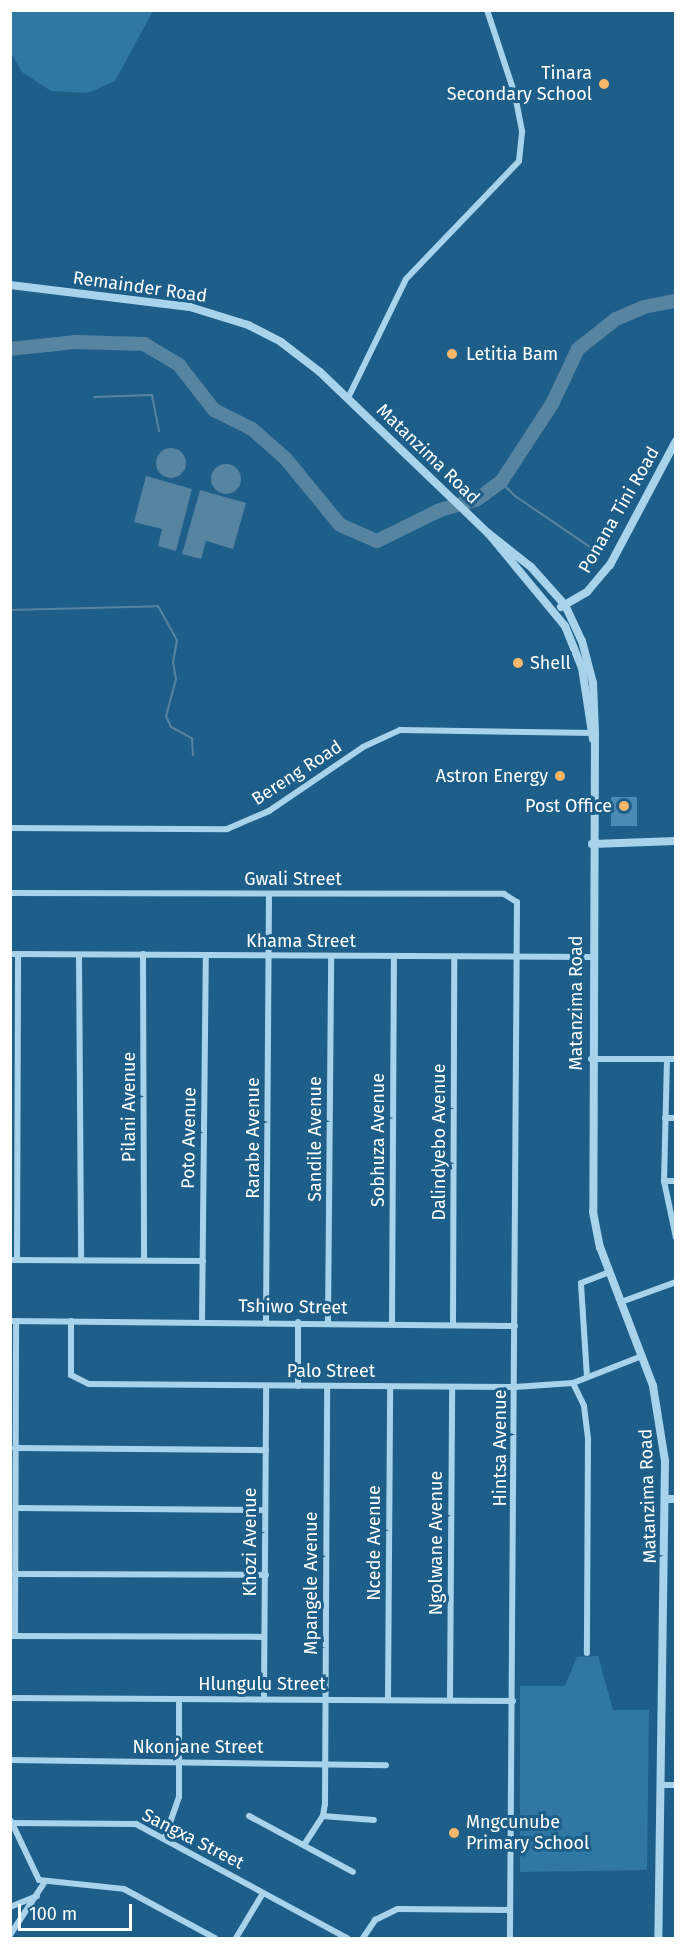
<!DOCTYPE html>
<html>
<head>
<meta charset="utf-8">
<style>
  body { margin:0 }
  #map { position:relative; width:686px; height:1949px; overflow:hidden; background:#1e5f89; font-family:"Fira Sans",sans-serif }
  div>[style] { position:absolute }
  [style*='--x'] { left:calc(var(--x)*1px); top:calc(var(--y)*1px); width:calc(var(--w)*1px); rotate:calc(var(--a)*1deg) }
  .green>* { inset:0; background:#2f78a4 }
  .water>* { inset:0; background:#5784a1 }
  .round { border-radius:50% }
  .stream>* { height:2px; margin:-1px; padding:0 1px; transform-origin:1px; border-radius:1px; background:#5784a1 }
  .river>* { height:14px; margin:-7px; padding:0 7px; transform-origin:7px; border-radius:7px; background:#5784a1 }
  .building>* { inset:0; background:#4b8bb3; transform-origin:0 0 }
  .minor>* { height:6px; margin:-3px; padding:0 3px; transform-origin:3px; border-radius:3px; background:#a9d2eb }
  .tertiary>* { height:8px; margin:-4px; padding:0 4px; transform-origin:4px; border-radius:4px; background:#a9d2eb }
  .dots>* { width:16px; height:16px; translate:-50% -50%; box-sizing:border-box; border:3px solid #1e5f89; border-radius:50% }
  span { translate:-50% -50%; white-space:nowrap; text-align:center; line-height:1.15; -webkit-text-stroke:6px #1e5f89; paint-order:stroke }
  .poi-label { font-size:18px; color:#fff }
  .right { translate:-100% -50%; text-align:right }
  .left { translate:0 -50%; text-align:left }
  .street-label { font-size:18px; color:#fff }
  .frame { position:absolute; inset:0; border:12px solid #fff; pointer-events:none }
  .scale { position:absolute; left:18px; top:1904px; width:114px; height:27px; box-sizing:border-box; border:3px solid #fff; border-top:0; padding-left:8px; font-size:18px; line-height:21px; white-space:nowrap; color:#fff; -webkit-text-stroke:4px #1e5f89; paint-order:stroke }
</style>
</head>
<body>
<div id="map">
  <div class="green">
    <div style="clip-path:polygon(10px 11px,11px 10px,153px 11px,115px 81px,88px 93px,51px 91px,22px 72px,11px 53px)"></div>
    <div style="clip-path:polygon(598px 1656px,613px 1710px,649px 1710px,647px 1870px,520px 1872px,520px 1686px,565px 1686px,577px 1657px)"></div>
  </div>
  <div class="water">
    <div class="round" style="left:156px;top:448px;width:30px;height:30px"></div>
    <div class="round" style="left:211px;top:464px;width:30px;height:30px"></div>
    <div style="clip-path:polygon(146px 476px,192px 489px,176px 551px,158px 546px,162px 529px,134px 522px)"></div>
    <div style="clip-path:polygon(200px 490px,246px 503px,233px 549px,206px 541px,201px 559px,182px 554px)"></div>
  </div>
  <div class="stream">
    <div style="--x:94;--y:397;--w:58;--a:-2"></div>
    <div style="--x:152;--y:395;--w:37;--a:79"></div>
    <div style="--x:501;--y:482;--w:20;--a:45"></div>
    <div style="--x:515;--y:496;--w:98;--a:34.2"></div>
    <div style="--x:10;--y:610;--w:148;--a:-1.5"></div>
    <div style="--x:158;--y:606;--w:39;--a:61"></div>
    <div style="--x:177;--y:640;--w:22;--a:100"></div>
    <div style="--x:173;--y:662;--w:17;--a:80"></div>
    <div style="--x:176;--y:679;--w:38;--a:105"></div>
    <div style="--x:166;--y:716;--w:12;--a:66"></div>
    <div style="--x:171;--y:727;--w:24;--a:28"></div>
    <div style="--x:192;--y:738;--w:17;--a:87"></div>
  </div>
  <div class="river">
    <div style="--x:10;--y:349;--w:65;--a:-6.1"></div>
    <div style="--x:75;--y:342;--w:69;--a:1.7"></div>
    <div style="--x:144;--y:344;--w:41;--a:31"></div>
    <div style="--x:179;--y:365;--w:57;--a:52.1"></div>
    <div style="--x:214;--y:410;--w:42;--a:26.6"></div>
    <div style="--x:252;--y:429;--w:45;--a:41.4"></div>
    <div style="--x:286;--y:459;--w:85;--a:50.7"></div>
    <div style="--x:340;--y:525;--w:40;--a:23.4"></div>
    <div style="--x:377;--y:541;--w:70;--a:-26.2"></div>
    <div style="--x:440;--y:510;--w:37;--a:-16"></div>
    <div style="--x:476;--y:500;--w:31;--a:-36"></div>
    <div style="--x:501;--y:482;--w:93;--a:-56.8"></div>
    <div style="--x:552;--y:404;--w:61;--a:-64.7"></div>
    <div style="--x:578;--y:349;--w:48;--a:-38.3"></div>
    <div style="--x:616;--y:319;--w:30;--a:-23"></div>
    <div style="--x:644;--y:307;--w:33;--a:-11"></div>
  </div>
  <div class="building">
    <div style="left:611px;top:797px;width:26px;height:29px"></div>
  </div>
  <div class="minor">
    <div style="--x:348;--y:398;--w:132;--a:-64"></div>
    <div style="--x:406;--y:279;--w:163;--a:-46.2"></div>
    <div style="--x:519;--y:161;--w:30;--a:-84"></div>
    <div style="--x:522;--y:131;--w:37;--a:-101"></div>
    <div style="--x:515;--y:95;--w:89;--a:-108.2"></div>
    <div style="--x:10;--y:828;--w:217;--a:0.3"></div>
    <div style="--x:227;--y:829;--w:46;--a:-23.2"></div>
    <div style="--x:269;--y:811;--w:114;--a:-34.2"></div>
    <div style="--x:363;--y:747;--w:41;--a:-24.7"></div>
    <div style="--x:400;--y:730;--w:195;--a:0.9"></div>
    <div style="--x:10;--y:893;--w:494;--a:0.1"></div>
    <div style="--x:504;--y:894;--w:15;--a:32"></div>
    <div style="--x:517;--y:902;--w:1036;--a:90.39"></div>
    <div style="--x:10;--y:954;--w:582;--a:0.3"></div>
    <div style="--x:143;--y:954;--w:305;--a:89.8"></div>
    <div style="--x:79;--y:955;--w:304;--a:89.6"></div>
    <div style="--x:591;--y:1059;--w:85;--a:0"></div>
    <div style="--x:667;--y:1059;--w:122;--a:91.4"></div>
    <div style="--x:664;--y:1181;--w:58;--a:78.1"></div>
    <div style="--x:665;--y:1118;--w:11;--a:0"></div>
    <div style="--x:664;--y:1181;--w:12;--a:0"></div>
    <div style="--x:10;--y:1260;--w:193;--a:0.3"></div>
    <div style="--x:17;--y:1260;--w:306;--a:-89.8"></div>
    <div style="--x:621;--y:1302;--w:59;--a:-20"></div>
    <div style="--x:10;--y:1321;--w:505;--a:0.57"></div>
    <div style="--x:71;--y:1321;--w:54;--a:90"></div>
    <div style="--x:71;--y:1375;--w:20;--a:27"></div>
    <div style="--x:89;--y:1384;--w:426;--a:0.4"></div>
    <div style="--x:515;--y:1387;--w:58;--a:-3.9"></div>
    <div style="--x:573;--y:1383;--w:74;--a:-21.4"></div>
    <div style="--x:202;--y:1321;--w:365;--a:-89.4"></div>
    <div style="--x:266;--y:1322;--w:428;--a:-89.6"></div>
    <div style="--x:298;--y:1322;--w:64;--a:90"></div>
    <div style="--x:328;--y:1322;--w:366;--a:-89.5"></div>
    <div style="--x:392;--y:1324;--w:368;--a:-89.7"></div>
    <div style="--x:453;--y:1325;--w:366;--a:-89.8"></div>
    <div style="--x:587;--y:1377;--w:94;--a:-93.7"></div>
    <div style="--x:581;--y:1283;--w:31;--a:-21"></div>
    <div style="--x:573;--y:1383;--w:25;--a:64"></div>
    <div style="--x:584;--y:1406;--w:34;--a:83"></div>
    <div style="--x:588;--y:1440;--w:213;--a:90.3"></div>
    <div style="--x:15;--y:1448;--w:251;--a:0.5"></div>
    <div style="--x:16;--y:1508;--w:249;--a:0.5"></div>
    <div style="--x:15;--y:1574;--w:251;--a:0.2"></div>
    <div style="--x:10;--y:1636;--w:253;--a:0.2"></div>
    <div style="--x:15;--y:1636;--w:315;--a:-89.8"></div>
    <div style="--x:10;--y:1698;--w:503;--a:0.34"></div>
    <div style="--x:264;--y:1698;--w:312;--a:-89.6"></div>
    <div style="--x:388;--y:1699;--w:312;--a:-89.6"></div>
    <div style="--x:450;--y:1699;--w:312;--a:-89.6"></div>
    <div style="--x:10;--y:1760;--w:376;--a:0.8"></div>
    <div style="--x:660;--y:1785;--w:16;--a:0"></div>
    <div style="--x:249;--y:1816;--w:118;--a:28.3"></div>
    <div style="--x:323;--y:1816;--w:51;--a:4.5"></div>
    <div style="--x:11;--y:1821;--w:65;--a:64.6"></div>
    <div style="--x:39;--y:1880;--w:85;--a:6"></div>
    <div style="--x:124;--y:1889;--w:103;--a:28.3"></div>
    <div style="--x:12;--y:1823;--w:124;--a:0.5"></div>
    <div style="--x:136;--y:1824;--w:240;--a:28.4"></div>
    <div style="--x:165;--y:1837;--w:42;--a:-70.7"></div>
    <div style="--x:179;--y:1797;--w:98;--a:-90"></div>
    <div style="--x:304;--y:1845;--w:35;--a:-57"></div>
    <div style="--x:323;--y:1816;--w:12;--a:-81"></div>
    <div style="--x:325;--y:1804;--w:418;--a:-89.7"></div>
    <div style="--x:10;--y:1907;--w:29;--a:-22"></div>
    <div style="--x:10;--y:1935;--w:62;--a:-56.8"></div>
    <div style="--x:236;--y:1938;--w:52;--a:-59"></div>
    <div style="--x:363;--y:1938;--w:22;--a:-56"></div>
    <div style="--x:375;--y:1920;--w:25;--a:-26"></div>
    <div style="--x:398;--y:1909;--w:112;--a:0.5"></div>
  </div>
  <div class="tertiary">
    <div style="--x:10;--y:285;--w:181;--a:7"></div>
    <div style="--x:190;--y:307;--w:61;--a:17.2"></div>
    <div style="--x:248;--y:325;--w:37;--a:27"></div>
    <div style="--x:281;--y:342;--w:49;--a:37.6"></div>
    <div style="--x:320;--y:372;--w:233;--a:43.8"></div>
    <div style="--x:488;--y:533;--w:55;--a:38.3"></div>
    <div style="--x:531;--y:567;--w:51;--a:48.2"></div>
    <div style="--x:565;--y:605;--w:40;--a:65"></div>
    <div style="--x:582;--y:641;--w:43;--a:75.3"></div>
    <div style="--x:593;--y:683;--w:50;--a:87.7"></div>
    <div style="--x:595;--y:733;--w:479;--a:90.2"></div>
    <div style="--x:593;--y:1212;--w:36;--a:79"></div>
    <div style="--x:600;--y:1247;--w:149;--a:69.1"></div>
    <div style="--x:653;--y:1386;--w:76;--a:80.9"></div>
    <div style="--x:665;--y:1461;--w:477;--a:90.8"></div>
    <div style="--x:488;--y:533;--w:121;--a:50.4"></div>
    <div style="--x:565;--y:626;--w:45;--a:68"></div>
    <div style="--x:582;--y:668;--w:72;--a:81.2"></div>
    <div style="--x:561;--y:607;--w:30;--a:-30"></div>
    <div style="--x:587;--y:592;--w:35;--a:-50"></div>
    <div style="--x:610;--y:565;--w:140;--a:-62"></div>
    <div style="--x:592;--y:844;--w:84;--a:-2"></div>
    <div style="--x:665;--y:1499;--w:11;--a:0"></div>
  </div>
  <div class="dots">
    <div style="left:604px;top:84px;background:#fab769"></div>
    <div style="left:452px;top:354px;background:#fab769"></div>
    <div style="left:518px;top:663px;background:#fab769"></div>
    <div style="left:560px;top:776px;background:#fab769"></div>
    <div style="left:624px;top:806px;background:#fab769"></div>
    <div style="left:454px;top:1833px;background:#fab769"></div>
  </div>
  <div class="poi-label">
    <span class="right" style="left:592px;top:84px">Tinara<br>Secondary School</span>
    <span class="left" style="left:466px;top:354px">Letitia Bam</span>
    <span class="left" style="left:530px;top:663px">Shell</span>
    <span class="right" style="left:548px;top:776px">Astron Energy</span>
    <span class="right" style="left:612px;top:806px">Post Office</span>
    <span class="left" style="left:466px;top:1833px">Mngcunube<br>Primary School</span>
  </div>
  <div class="street-label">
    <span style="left:140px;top:287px;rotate:8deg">Remainder Road</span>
    <span style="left:428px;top:454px;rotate:44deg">Matanzima Road</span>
    <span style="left:619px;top:510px;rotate:-60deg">Ponana Tini Road</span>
    <span style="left:297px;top:773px;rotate:-33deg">Bereng Road</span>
    <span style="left:293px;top:879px">Gwali Street</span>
    <span style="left:301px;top:941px">Khama Street</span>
    <span style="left:576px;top:1003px;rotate:-90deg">Matanzima Road</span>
    <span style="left:129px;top:1107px;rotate:-90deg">Pilani Avenue</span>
    <span style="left:189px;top:1138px;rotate:-89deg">Poto Avenue</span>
    <span style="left:253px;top:1138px;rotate:-90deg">Rarabe Avenue</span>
    <span style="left:315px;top:1139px;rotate:-90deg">Sandile Avenue</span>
    <span style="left:378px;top:1140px;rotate:-90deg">Sobhuza Avenue</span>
    <span style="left:439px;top:1142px;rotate:-90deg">Dalindyebo Avenue</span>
    <span style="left:293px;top:1307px;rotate:1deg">Tshiwo Street</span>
    <span style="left:331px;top:1371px">Palo Street</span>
    <span style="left:500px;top:1448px;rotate:-90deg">Hintsa Avenue</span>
    <span style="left:648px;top:1496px;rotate:-92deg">Matanzima Road</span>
    <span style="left:250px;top:1542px;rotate:-90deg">Khozi Avenue</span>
    <span style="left:374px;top:1543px;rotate:-90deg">Ncede Avenue</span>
    <span style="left:436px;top:1543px;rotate:-90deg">Ngolwane Avenue</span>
    <span style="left:311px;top:1583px;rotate:-90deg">Mpangele Avenue</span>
    <span style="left:262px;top:1684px">Hlungulu Street</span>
    <span style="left:198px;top:1747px">Nkonjane Street</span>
    <span style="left:193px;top:1839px;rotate:27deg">Sangxa Street</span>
  </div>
  <div class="frame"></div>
  <div class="scale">100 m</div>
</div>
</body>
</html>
